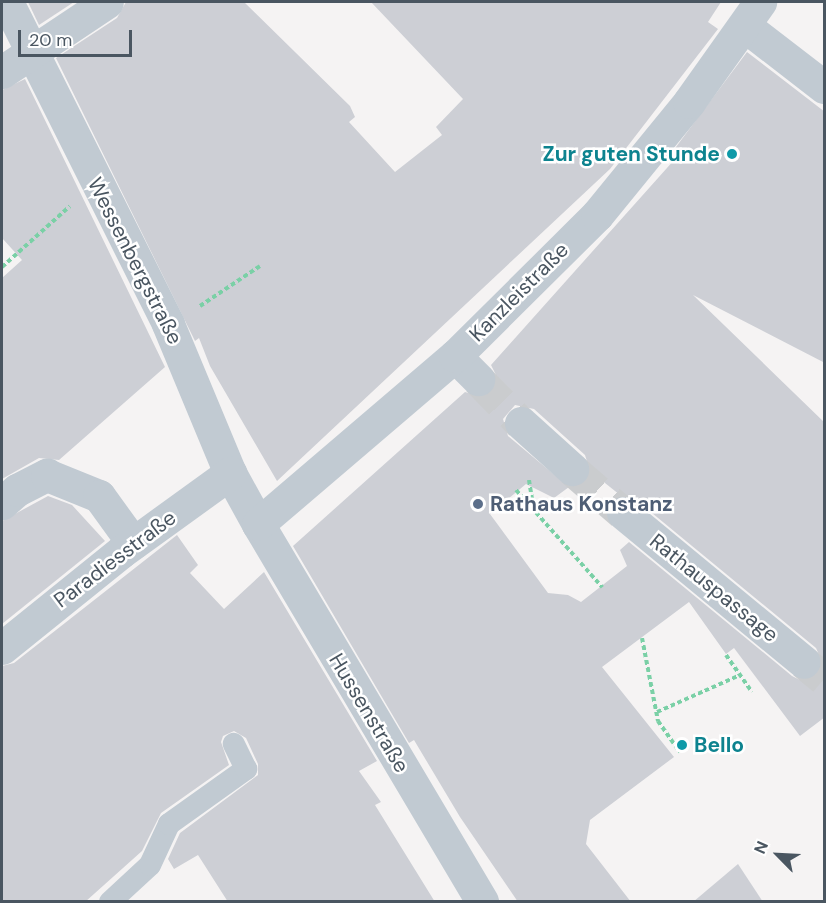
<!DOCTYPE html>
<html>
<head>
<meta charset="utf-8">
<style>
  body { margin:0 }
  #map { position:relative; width:826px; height:903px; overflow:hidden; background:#f5f3f3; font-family:"DM Sans",sans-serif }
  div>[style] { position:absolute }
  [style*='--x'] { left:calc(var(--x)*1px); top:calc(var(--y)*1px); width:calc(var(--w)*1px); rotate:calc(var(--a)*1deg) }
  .building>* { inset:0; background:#cdcfd5 }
  .pedestrian-tunnel>* { height:33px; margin-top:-16.5px; transform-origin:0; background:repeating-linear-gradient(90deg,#caccce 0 33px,transparent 0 49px) }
  .path>* { height:4px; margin-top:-2px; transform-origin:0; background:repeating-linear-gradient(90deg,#7ad0a6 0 4.5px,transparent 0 7.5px) }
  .service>* { height:22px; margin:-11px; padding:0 11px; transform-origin:11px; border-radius:11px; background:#c1cad2 }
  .pedestrian>* { height:33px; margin:-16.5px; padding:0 16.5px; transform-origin:16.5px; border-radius:16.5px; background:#c1cad2 }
  .minor>* { height:33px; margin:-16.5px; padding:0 16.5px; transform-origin:16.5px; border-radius:16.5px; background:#c1cad2 }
  .dots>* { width:16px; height:16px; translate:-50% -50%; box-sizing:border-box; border:3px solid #fff; border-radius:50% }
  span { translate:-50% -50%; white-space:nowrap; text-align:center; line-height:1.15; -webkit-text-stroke:5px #fff; paint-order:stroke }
  .culture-label { font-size:21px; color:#0d838f; font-weight:700 }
  .right { translate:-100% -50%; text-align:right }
  .left { translate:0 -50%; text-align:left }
  .street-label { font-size:21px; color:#4a5661 }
  .service-label { font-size:21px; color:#4e5e75; font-weight:700 }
  .frame { position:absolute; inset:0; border:3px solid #4a5661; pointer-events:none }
  .north { position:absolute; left:748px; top:825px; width:60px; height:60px; -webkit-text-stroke:4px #fff; paint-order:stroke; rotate:294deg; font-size:16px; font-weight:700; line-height:24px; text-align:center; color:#4a5661 }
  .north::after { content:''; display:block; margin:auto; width:21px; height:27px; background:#4a5661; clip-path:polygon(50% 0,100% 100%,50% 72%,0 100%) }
  .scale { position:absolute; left:18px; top:30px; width:114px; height:27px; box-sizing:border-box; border:3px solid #4a5661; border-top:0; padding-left:8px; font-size:18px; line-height:21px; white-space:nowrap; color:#4a5661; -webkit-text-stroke:4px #fff; paint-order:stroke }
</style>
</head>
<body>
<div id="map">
  <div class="building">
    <div style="clip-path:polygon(28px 2px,74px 2px,39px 25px)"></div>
    <div style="clip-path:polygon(126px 2px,244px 2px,350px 106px,355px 117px,349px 122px,395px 172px,442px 135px,436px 127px,463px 99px,371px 2px,721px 2px,708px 22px,718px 29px,610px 169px,277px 481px,210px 366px,199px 338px,195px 341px,56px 58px,117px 18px)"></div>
    <div style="clip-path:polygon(evenodd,747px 52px,825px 112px,825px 363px,693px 295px,825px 423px,825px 717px,800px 736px,734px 648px,726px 654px,689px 602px,602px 667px,674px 757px,590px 820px,586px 844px,631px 902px,518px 902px,460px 817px,414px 740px,409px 743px,293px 546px,465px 392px,482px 397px,492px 392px,496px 375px,491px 365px,675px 159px,670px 155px,747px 52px,515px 405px,534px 409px,585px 455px,590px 471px,620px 495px,635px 499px,816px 648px,823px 664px,818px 674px,802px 681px,792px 676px,629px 542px,620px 550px,627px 566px,581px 602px,568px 595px,548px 593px,490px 514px,526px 484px,554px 498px,569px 487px,508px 436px,503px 419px,515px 405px)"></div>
    <div style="clip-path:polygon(25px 79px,165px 367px,59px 460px,39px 458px,2px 479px,2px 278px,22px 260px,2px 238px,2px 90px)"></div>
    <div style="clip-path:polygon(48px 496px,72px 505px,105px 541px,2px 624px,2px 521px)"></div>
    <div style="clip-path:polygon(177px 535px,198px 565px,190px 573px,224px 609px,264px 572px,377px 761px,359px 771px,381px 802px,375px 805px,435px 902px,228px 902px,198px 855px,174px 869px,168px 859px,180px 833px,258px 775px,258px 764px,246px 738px,234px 731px,223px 736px,221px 742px,229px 765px,161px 813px,142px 851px,85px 902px,2px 902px,2px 666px,14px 663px)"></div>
    <div style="clip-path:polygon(738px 864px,763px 902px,693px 902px)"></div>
  </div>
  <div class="pedestrian-tunnel">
    <div style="--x:478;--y:379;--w:62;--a:45.7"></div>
    <div style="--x:572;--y:469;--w:67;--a:40.8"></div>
    <div style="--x:804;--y:662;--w:26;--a:40"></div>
  </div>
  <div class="path">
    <div style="--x:2;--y:267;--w:91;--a:-41.9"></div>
    <div style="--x:200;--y:306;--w:72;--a:-33.7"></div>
    <div style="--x:529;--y:480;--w:25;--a:81"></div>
    <div style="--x:516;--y:490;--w:130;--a:48.4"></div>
    <div style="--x:642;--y:638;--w:85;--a:79.1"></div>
    <div style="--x:658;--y:721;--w:38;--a:55"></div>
    <div style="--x:726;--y:655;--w:45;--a:54.9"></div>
    <div style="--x:657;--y:712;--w:91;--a:-24"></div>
  </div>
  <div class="service">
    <div style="--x:110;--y:902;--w:54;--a:-42.8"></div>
    <div style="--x:150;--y:865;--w:45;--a:-65.1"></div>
    <div style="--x:169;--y:824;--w:95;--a:-35.5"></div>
    <div style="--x:246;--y:769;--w:28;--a:-116"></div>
  </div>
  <div class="pedestrian">
    <div style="--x:7;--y:2;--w:360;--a:63.4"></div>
    <div style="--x:168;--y:324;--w:161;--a:67.4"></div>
    <div style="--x:230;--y:473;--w:58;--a:61.2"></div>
    <div style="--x:258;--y:524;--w:439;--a:59.3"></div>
    <div style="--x:745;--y:26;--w:100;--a:37.7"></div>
    <div style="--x:455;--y:356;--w:33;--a:45"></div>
    <div style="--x:521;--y:423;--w:69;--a:42"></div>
    <div style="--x:2;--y:503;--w:20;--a:-41"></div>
    <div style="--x:17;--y:490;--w:34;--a:-27"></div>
    <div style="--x:47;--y:475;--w:56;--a:22"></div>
    <div style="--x:99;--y:496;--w:58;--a:54.1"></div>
    <div style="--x:623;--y:513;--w:234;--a:39.5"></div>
    <div style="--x:258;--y:524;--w:259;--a:-40.5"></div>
    <div style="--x:455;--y:356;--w:200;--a:-44.8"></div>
    <div style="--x:597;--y:215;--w:146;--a:-50.8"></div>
    <div style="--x:689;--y:102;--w:123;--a:-54.6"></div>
    <div style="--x:2;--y:648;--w:153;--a:-38.9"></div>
    <div style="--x:121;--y:552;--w:135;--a:-35.9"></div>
  </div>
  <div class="minor">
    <div style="--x:2;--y:72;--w:126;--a:-33.7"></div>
  </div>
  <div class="dots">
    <div style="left:732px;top:154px;background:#0f9aa8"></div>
    <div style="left:478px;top:504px;background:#5c6f8a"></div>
    <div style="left:682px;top:745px;background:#0f9aa8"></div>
  </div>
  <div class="culture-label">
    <span class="right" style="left:720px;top:154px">Zur guten Stunde</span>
    <span class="left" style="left:694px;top:745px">Bello</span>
  </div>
  <div class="street-label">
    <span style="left:135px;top:261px;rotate:63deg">Wessenbergstraße</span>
    <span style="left:519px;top:292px;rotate:-45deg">Kanzleistraße</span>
    <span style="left:115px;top:559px;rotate:-37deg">Paradiesstraße</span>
    <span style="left:714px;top:588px;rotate:39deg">Rathauspassage</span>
    <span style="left:369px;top:713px;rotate:59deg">Hussenstraße</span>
  </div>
  <div class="service-label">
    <span class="left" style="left:490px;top:504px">Rathaus Konstanz</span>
  </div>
  <div class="frame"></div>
  <div class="north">N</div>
  <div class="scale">20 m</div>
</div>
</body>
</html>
